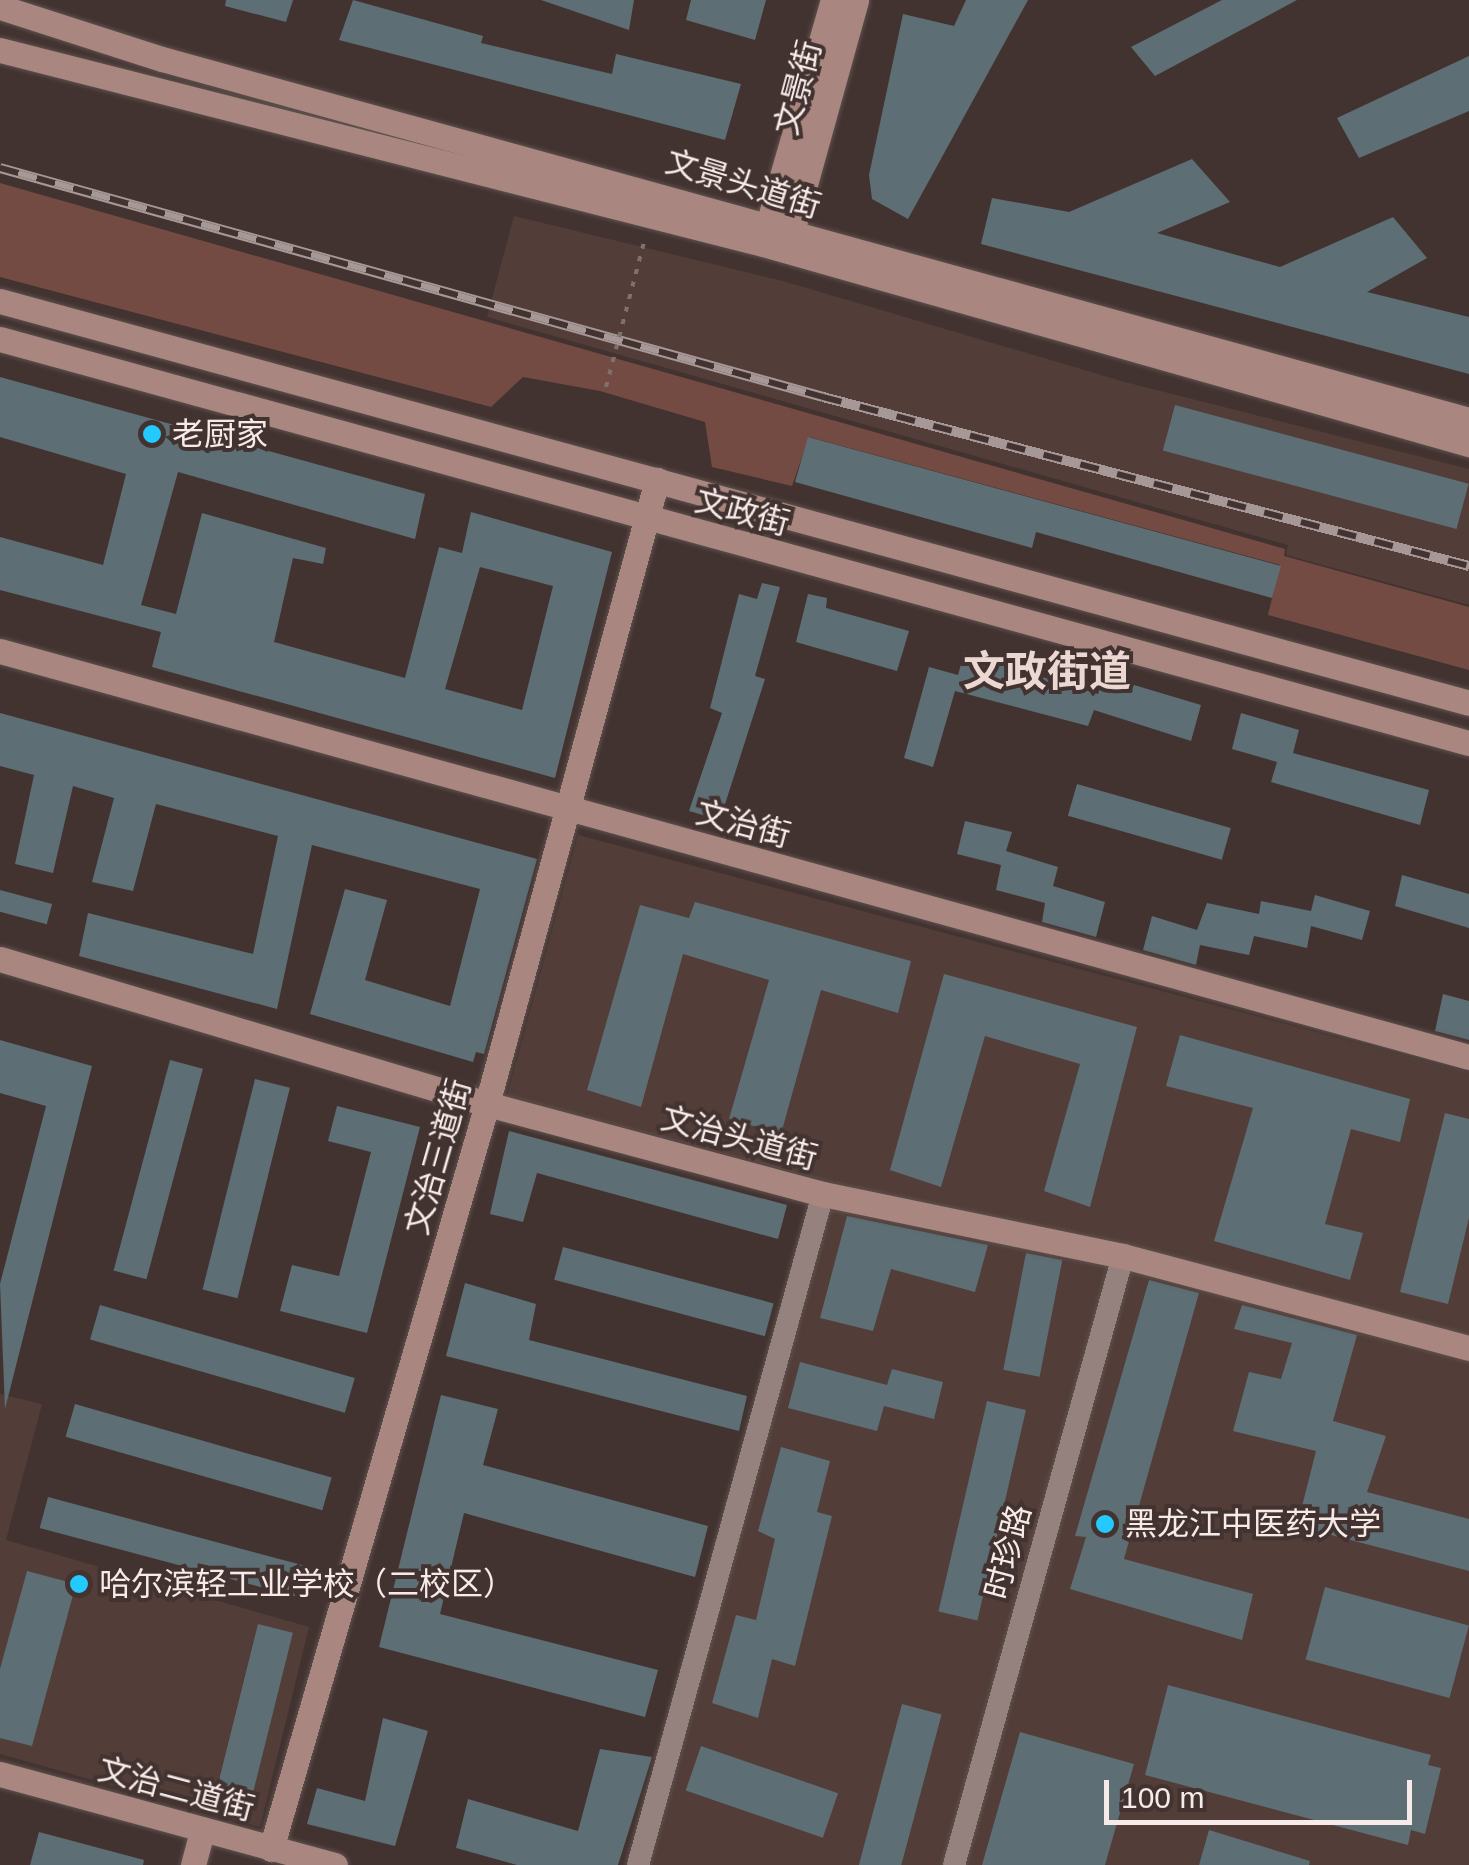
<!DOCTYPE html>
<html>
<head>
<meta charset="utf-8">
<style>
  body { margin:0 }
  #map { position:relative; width:1469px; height:1865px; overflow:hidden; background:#433330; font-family:Helvetica,"Noto Sans SC",sans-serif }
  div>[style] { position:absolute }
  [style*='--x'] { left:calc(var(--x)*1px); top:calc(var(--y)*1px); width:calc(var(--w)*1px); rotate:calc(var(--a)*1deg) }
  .built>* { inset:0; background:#523d38 }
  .green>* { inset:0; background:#734b43 }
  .building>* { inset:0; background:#5d6e75; transform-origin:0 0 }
  .roads { filter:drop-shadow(0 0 2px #5e514e) drop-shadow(0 0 2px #5e514e) }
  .street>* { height:22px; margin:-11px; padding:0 11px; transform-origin:11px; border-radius:11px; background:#95827e }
  .secondary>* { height:25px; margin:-12.5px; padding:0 12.5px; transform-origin:12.5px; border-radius:12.5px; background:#a98780 }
  .rail>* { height:10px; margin-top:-5px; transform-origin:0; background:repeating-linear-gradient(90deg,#433330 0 19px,#a59896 0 38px); box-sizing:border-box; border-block:2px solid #a59896 }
  .path-bridge>* { height:4px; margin-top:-2px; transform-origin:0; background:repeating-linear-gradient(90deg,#80716f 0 5px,transparent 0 13px) }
  .dots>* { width:28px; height:28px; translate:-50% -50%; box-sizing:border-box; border:5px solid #433330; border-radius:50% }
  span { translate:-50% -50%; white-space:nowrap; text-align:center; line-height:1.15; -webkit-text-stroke:8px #433330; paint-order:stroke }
  .street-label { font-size:32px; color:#f6ebe9 }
  .poi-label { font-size:32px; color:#f6ebe9 }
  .left { translate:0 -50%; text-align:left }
  .district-label { font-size:42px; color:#ecd8d3; font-weight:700 }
  .scale { position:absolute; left:1104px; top:1780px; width:308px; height:45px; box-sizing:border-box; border:5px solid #f6ebe9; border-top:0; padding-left:12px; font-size:30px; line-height:35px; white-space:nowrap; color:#f6ebe9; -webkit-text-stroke:8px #433330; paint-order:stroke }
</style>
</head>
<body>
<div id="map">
  <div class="built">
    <div style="clip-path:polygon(514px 216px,783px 281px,1125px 382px,1469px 469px,1469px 605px,1286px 555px,1288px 545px,487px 317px)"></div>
    <div style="clip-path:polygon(578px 835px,1469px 1073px,1469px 1865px,648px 1865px,836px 1184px,507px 1096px)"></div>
    <div style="clip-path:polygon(0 1394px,42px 1404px,6px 1540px,309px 1627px,260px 1827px,0 1754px)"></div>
  </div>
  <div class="green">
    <div style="clip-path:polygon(0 183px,1285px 549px,1284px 556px,1469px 607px,1469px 670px,1268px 615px,1280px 565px,809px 437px,792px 486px,712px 467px,705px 422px,600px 391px,523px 377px,491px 407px,0 277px)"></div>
  </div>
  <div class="building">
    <div style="clip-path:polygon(226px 0,293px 0,286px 22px,225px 6px)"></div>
    <div style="clip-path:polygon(353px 0,483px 36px,481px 43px,612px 74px,616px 54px,741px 84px,725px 140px,339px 40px)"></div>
    <div style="clip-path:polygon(541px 0,634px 0,629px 30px)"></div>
    <div style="clip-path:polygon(691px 0,766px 0,755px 40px,686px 20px)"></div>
    <div style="clip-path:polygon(966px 0,1028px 0,908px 219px,872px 199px,869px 175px,903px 14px,954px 26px)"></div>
    <div style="clip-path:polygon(1222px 0,1297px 0,1155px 76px,1131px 47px)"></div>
    <div style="clip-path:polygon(1469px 56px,1469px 111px,1359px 158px,1337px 118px)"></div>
    <div style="clip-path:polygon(1192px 159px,1230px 202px,1157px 233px,1280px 267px,1393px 217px,1427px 258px,1367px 292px,1469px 317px,1469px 374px,981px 244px,992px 198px,1069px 212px)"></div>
    <div style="clip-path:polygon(evenodd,0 377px,425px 494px,415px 539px,178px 472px,141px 605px,176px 614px,202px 513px,326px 548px,323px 564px,293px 558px,274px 642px,405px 678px,439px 547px,462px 553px,471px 512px,612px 552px,555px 778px,152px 667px,161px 632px,0 590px,0 537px,103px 565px,126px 474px,0 437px,0 377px,480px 567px,553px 586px,522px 710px,445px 689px,480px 567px)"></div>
    <div style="left:1175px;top:405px;width:304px;height:47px;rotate:15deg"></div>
    <div style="clip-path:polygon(808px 437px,1281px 566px,1272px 598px,1036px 532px,1032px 548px,795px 482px)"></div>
    <div style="clip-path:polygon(762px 583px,780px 587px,755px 676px,765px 679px,720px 820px,689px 811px,722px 713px,710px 708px,739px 594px,757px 599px)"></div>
    <div style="clip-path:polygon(808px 594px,827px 598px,826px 608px,909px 631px,897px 671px,796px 642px)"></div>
    <div style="clip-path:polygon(964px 653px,1098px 694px,1104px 676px,1201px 705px,1191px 741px,1094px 710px,1088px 726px,955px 691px,933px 767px,904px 758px,929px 667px,958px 675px)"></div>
    <div style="clip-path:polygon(0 713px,537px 859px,484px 1054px,476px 1052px,473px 1062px,310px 1014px,345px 889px,387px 900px,365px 980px,450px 1006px,480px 889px,312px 845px,277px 1009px,79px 956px,88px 913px,253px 954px,278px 836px,156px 804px,133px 891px,92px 882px,114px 798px,73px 786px,53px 873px,15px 864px,34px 775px,0 766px)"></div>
    <div style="clip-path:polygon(1241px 713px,1299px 730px,1293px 753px,1429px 790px,1420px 825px,1271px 782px,1277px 762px,1232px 749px)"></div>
    <div style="left:1077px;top:784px;width:160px;height:33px;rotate:16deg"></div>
    <div style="clip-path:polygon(965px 821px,1012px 832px,1006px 851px,1058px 867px,1053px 886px,1105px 902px,1096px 937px,1042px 922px,1045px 903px,996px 890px,1001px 865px,957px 854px)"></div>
    <div style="clip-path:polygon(1402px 875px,1469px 894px,1469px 928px,1395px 906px)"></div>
    <div style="left:0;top:890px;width:54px;height:21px;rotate:15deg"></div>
    <div style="clip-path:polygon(1315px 895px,1370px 911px,1362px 940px,1311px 926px,1307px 948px,1254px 936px,1249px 955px,1200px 945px,1196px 965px,1143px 950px,1152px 916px,1197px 930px,1207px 903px,1259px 914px,1261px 901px,1311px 911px)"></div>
    <div style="clip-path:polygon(695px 902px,911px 961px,898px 1013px,821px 990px,781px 1134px,729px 1119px,769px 980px,683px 954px,641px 1107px,587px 1090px,640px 905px,689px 918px)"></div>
    <div style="clip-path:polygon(944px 974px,1137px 1027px,1090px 1207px,1044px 1191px,1080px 1064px,985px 1036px,941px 1187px,890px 1170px)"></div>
    <div style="clip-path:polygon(1443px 994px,1469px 1001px,1469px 1040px,1435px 1031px)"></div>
    <div style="clip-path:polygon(1180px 1035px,1410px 1099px,1400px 1142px,1351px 1129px,1325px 1224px,1363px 1233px,1350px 1280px,1214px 1241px,1253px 1108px,1166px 1086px)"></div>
    <div style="clip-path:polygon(0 1040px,92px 1066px,5px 1409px,0 1284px,46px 1106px,0 1093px)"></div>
    <div style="left:170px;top:1060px;width:34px;height:218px;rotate:15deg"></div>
    <div style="left:255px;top:1079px;width:36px;height:217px;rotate:14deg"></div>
    <div style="clip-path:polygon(337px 1106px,420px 1127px,367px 1333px,280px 1311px,292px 1265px,339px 1276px,371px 1152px,328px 1141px)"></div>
    <div style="clip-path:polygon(1445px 1113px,1469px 1119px,1469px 1218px,1448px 1304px,1400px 1292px)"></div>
    <div style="clip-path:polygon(509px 1131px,787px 1205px,778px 1239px,537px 1173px,523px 1222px,490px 1214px)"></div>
    <div style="clip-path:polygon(847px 1216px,988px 1245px,975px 1292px,891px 1269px,873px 1331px,820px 1318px)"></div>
    <div style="left:563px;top:1247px;width:218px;height:34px;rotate:15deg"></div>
    <div style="left:1026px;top:1253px;width:37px;height:119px;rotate:11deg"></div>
    <div style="clip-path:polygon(1149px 1280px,1199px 1293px,1124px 1559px,1253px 1594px,1242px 1640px,1070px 1589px,1086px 1537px,1075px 1536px)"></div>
    <div style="clip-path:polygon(465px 1283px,536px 1304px,529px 1340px,747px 1396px,739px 1431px,446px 1356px)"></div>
    <div style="left:100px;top:1305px;width:265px;height:36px;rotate:16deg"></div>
    <div style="clip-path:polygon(1242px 1305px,1357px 1335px,1333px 1421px,1386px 1436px,1367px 1492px,1469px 1519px,1469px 1571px,1297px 1526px,1316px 1451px,1233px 1431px,1249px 1372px,1281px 1379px,1292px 1343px,1234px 1329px)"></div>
    <div style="clip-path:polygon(800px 1362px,887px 1385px,892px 1369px,943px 1382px,934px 1419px,884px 1406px,877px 1431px,788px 1408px)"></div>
    <div style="clip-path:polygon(441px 1395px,498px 1409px,483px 1465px,708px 1526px,695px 1577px,464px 1513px,440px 1614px,658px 1670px,645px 1717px,379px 1647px)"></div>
    <div style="left:987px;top:1401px;width:40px;height:216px;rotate:13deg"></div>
    <div style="left:75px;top:1404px;width:267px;height:34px;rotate:16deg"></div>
    <div style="clip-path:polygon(781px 1447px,830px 1461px,817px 1512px,832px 1516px,795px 1666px,772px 1659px,758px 1718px,712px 1703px,736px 1615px,756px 1620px,775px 1539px,758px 1531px)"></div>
    <div style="left:48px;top:1497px;width:264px;height:32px;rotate:15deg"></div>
    <div style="clip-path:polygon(27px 1571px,76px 1584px,32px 1746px,0 1738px,0 1669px)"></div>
    <div style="left:1325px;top:1587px;width:149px;height:75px;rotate:15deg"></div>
    <div style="left:258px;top:1624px;width:36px;height:178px;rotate:14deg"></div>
    <div style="clip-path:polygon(1168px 1685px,1431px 1755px,1428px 1765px,1441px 1768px,1425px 1834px,1411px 1830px,1408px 1845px,1145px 1775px)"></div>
    <div style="left:902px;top:1704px;width:41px;height:167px;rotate:15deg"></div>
    <div style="clip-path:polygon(383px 1718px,428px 1731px,395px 1846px,307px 1824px,317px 1788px,365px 1801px)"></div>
    <div style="clip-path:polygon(1020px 1732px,1134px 1764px,1105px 1865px,982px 1865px)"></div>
    <div style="left:701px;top:1746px;width:145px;height:47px;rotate:19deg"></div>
    <div style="clip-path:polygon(600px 1749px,652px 1757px,618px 1865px,517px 1865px,456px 1848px,468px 1799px,578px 1831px)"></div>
    <div style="clip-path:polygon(1209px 1830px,1310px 1861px,1309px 1865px,1199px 1865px)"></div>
    <div style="clip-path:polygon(39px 1832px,144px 1860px,143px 1865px,30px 1865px)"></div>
  </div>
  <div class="roads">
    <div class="street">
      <div style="--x:638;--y:1865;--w:696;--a:-74.59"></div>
      <div style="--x:954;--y:1865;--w:632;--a:-74.49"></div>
    </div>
    <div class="secondary">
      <div style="--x:0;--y:7;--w:170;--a:17.8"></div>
      <div style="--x:162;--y:59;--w:1356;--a:15.44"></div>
      <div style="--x:0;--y:50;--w:787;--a:14.27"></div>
      <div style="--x:763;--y:244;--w:734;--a:15.82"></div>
      <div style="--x:765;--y:235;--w:245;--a:-73.9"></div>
      <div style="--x:789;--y:242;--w:251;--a:-74.5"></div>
      <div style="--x:0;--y:301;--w:1523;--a:15.3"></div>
      <div style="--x:0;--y:339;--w:1524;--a:15.38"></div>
      <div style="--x:0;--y:651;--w:1524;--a:15.45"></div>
      <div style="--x:0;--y:959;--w:508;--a:16.58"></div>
      <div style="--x:487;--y:1104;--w:348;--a:15"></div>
      <div style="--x:823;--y:1194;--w:306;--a:11.7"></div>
      <div style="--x:1123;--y:1256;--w:358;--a:14.9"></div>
      <div style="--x:0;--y:1774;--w:347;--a:15.2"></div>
      <div style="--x:271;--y:1849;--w:776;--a:-73.83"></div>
      <div style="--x:487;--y:1104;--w:647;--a:-74.76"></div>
      <div style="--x:193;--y:1865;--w:34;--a:-75"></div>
    </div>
  </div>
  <div class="rail">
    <div style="--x:0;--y:168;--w:854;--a:15.55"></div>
    <div style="--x:823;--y:397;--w:668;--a:14.66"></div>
  </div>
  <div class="path-bridge">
    <div style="--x:606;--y:387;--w:154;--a:-75.3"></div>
  </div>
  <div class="dots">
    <div style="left:152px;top:434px;background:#24c9fe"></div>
    <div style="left:1105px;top:1524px;background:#24c9fe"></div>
    <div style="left:79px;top:1584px;background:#24c9fe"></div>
  </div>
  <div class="street-label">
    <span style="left:798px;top:88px;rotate:-75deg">文景街</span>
    <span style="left:743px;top:184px;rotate:17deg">文景头道街</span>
    <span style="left:742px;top:512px;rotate:15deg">文政街</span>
    <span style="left:743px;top:824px;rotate:15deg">文治街</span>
    <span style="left:739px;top:1138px;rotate:15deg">文治头道街</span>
    <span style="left:438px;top:1157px;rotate:-74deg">文治三道街</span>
    <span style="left:1008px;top:1552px;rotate:-75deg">时珍路</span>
    <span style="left:176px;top:1789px;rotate:15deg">文治二道街</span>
  </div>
  <div class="poi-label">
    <span class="left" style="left:172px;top:434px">老厨家</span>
    <span class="left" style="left:1125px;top:1524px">黑龙江中医药大学</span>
    <span class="left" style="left:99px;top:1584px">哈尔滨轻工业学校（二校区）</span>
  </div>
  <div class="district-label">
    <span style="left:1047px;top:672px">文政街道</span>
  </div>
  <div class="scale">100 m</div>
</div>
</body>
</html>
